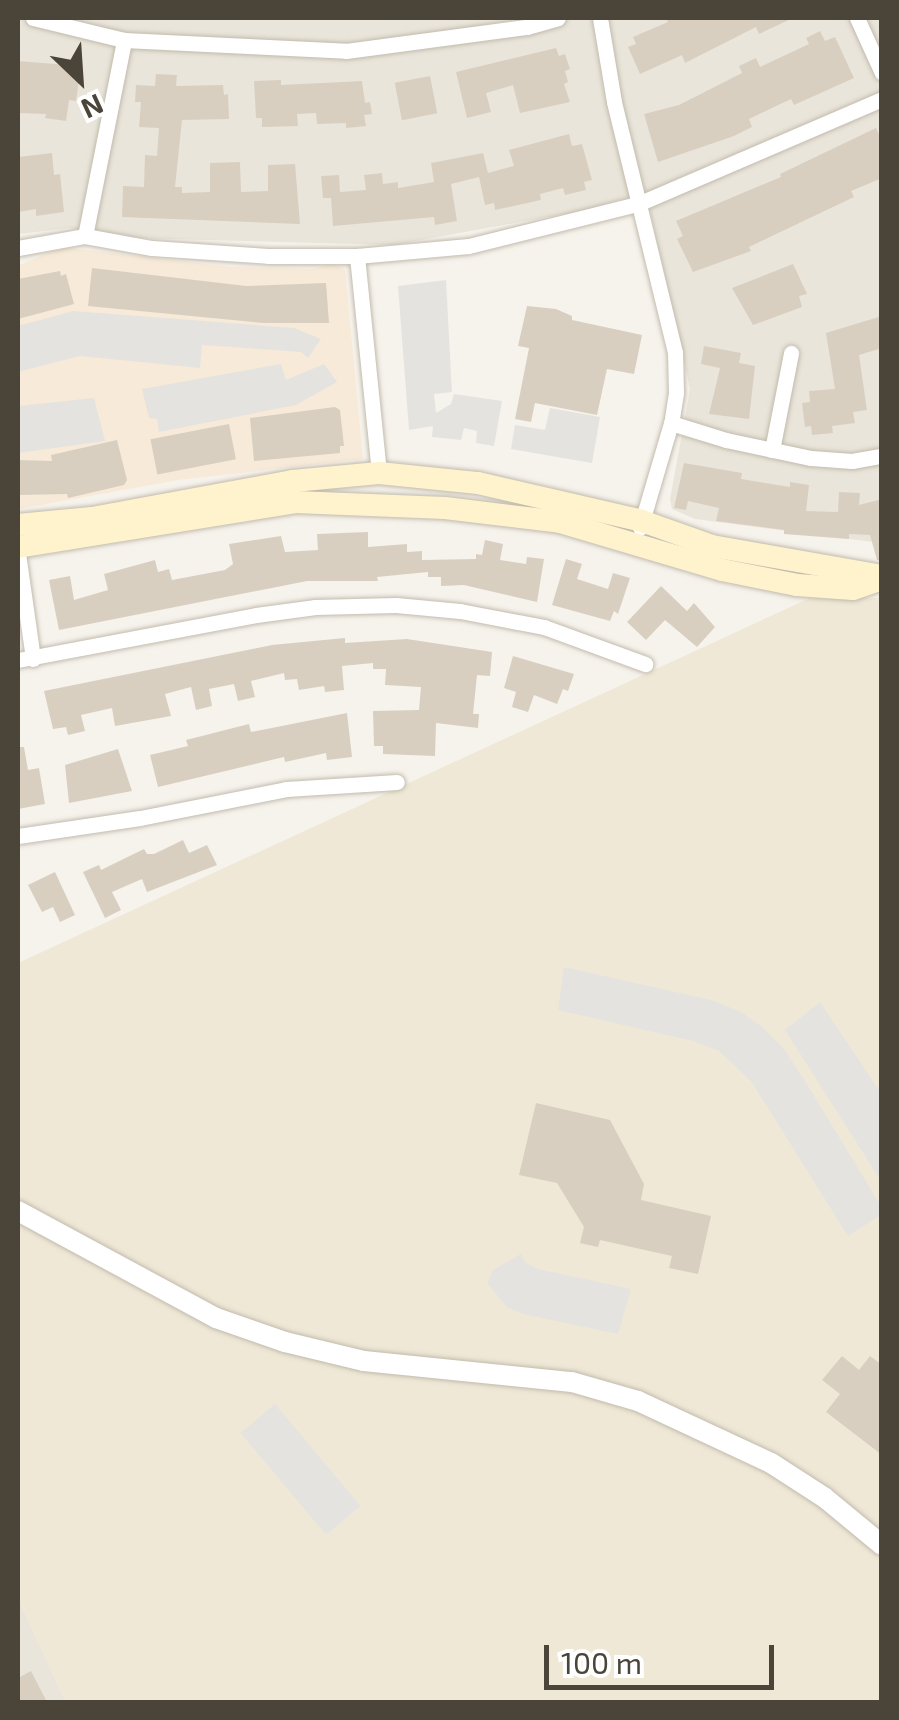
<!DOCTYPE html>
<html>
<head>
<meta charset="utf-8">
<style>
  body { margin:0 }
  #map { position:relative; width:899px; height:1720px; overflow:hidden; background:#f6f3ec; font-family:"Exo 2",sans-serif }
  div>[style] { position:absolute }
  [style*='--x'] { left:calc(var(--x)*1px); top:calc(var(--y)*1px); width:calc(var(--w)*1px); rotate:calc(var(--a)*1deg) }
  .residential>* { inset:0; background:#eae5da }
  .commercial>* { inset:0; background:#f7ead8 }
  .education>* { inset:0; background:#efe8d6 }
  .parking>* { inset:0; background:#e5e3e0; transform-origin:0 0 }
  .building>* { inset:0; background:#d8cfc1; transform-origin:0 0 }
  .roads { filter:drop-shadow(0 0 2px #c2bbae) drop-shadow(0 0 2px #c2bbae) }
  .minor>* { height:15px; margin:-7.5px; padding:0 7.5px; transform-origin:7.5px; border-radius:7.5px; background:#fff }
  .tertiary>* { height:20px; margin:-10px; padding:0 10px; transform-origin:10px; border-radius:10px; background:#fff }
  .secondary>* { height:22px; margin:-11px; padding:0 11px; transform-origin:11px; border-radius:11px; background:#fff3cd }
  span { translate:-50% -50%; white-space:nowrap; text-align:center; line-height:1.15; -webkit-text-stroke:9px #fff; paint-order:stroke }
  .frame { position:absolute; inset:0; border:20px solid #4b4439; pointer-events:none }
  .north { position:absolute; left:30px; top:30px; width:100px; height:100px; -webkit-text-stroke:8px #fff; paint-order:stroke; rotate:155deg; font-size:28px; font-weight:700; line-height:40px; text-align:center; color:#4b4439 }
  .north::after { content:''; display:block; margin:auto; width:35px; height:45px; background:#4b4439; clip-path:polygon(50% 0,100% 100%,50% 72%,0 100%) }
  .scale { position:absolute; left:544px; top:1645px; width:230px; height:45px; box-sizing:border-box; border:5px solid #4b4439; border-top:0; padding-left:12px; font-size:30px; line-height:35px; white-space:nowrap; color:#4b4439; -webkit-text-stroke:8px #fff; paint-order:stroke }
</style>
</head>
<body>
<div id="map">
  <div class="residential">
    <div style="clip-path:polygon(18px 18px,881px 18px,881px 543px,695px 519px,672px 509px,670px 499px,690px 389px,646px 192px,586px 210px,394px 245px,129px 238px,70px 228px,18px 234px)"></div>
    <div style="clip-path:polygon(18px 1598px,66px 1702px,18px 1702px)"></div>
  </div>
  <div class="commercial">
    <div style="clip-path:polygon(61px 247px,231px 267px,312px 269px,332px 264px,345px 270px,363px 459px,178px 480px,18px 509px,18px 266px)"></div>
  </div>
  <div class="education">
    <div style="clip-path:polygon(810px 598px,881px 598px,881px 1702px,66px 1702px,18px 1598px,18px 963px)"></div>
  </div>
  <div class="parking">
    <div style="clip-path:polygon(446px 280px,452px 392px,434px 394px,436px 413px,451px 404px,454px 394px,502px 401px,494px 446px,476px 443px,477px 431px,464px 428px,461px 440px,432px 437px,433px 426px,409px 430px,398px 286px)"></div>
    <div style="clip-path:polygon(73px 311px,294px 328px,321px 339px,308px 358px,301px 352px,202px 345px,200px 368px,80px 356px,18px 372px,18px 326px)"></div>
    <div style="clip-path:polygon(281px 364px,286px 380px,324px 364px,337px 382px,296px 405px,159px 432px,157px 419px,149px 418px,142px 389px)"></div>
    <div style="clip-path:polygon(94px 398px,105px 441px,18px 453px,18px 406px)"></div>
    <div style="clip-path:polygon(550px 408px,600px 417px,592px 463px,511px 449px,515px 425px,545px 430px)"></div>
    <div style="clip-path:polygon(564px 967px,711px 1000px,741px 1012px,762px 1027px,784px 1049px,805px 1081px,881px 1206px,881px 1215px,848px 1236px,751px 1081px,719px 1051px,693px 1041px,558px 1010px)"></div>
    <div style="clip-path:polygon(820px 1002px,881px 1093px,881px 1181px,785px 1030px)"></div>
    <div style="clip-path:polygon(521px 1254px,526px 1263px,538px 1269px,631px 1289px,618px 1334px,523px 1314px,507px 1307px,487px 1283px,493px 1270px)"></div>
    <div style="left:275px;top:1404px;width:133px;height:45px;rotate:50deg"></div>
  </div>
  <div class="building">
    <div style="clip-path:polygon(666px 18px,793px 18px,759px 34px,756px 27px,685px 63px,682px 55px,640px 74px,628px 47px,636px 44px,633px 37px,668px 22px)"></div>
    <div style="clip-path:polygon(820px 31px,825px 41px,835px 37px,854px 78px,794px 105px,791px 99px,749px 119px,752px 127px,734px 136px,658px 162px,644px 114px,679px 105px,742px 73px,739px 66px,756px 58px,760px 67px,809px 44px,806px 38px)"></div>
    <div style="clip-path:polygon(556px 48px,559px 56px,565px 54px,570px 69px,565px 71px,568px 82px,564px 84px,570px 102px,520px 113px,513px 85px,486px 93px,491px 112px,467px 118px,456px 72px)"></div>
    <div style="clip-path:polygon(18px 61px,81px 66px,76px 101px,69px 100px,66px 121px,45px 118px,46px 114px,18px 113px)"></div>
    <div style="clip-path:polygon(156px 74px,177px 75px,176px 86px,223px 85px,224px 95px,228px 94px,229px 119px,182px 120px,175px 187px,182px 187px,182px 193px,210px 192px,210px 163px,240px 162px,241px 192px,268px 191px,268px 165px,295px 164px,300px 224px,122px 217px,123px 186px,144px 187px,145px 155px,157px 156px,159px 128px,139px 127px,141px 102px,135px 102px,136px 85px,155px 86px)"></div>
    <div style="left:430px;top:76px;width:38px;height:36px;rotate:79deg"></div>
    <div style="clip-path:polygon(281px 80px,281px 85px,362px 81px,365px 103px,370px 102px,372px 114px,364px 115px,366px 126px,346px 128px,346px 123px,317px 124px,316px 113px,297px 114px,298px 126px,262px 127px,262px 118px,256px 118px,254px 81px)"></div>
    <div style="clip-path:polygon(876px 128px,882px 141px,882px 178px,851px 191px,854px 197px,749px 247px,751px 251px,693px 272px,677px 239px,683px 236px,676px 221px,781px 177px,780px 174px)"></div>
    <div style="clip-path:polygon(569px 134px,572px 146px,582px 144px,592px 180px,584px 182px,586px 190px,565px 195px,563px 188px,540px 194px,541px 200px,495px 210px,494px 203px,485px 205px,479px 177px,451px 184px,457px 221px,435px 225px,434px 217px,333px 226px,331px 198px,323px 198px,321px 176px,339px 175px,340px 192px,366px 190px,364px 175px,382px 173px,383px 184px,398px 182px,398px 188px,434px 182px,431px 163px,483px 153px,488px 173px,514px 166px,509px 150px)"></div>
    <div style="clip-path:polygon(52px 153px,54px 175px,60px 174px,64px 212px,36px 216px,36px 209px,18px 212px,18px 157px)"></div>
    <div style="clip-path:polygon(793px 264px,807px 294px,799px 296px,802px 307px,753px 325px,732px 288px)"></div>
    <div style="clip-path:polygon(92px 268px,246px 286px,326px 283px,329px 323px,263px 323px,88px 306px)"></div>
    <div style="clip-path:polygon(60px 271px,61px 276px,66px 274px,74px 304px,18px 319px,18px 279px)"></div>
    <div style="clip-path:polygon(527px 306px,556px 309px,572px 316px,572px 320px,642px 335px,634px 374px,607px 369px,597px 415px,535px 403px,531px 422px,515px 419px,529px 348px,518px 346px)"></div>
    <div style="clip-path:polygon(882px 316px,882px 348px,859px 355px,867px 410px,853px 412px,855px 423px,832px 426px,833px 433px,812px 435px,811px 426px,805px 427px,802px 403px,810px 402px,809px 391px,835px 389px,826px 333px)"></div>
    <div style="clip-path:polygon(704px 346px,741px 353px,739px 363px,755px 366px,749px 419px,709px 414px,720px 368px,701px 364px)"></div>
    <div style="clip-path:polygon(335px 407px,340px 410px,344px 446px,340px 446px,340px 453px,254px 461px,250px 418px)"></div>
    <div style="left:229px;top:424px;width:36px;height:80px;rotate:79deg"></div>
    <div style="clip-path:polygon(117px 440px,127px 480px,124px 485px,68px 498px,67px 494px,18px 495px,18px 460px,52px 461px,51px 455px)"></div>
    <div style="clip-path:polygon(684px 463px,742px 473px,741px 479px,790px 487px,790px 482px,809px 485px,806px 511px,838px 512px,839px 492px,860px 493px,859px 505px,882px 499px,882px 561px,877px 560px,870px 535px,849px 534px,849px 539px,784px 534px,784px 530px,716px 521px,719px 508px,688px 501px,686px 510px,674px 508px)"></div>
    <div style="clip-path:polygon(368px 532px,368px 547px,407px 544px,407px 552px,422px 551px,422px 560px,476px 559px,476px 554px,482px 555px,485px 540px,503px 544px,500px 560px,526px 564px,527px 557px,544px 559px,537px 602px,464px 585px,441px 586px,441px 577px,428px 577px,428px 572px,377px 577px,378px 581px,307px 581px,59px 630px,49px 580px,70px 576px,74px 600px,108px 590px,104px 574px,155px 560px,158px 572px,169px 569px,172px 580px,225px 570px,233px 564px,229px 544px,281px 536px,285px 552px,318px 550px,317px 534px)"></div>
    <div style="clip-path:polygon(566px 559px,582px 564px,577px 579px,608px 589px,613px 573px,630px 578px,618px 614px,614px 611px,610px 621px,552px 605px)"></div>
    <div style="clip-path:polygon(661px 586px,687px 611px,694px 603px,715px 627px,697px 647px,665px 620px,646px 640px,627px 622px)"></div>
    <div style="clip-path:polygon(345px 638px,345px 643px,407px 639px,492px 652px,490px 676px,477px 675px,473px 714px,479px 714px,478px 728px,436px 723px,435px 756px,383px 754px,383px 746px,374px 746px,373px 711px,419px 710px,421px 687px,385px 685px,386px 669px,373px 669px,373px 663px,342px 666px,344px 690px,325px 692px,324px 686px,299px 690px,297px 679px,285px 680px,284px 673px,251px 681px,255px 697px,238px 701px,234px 684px,209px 689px,212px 706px,196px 710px,191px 687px,165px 694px,171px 716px,115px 726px,112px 708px,81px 715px,85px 731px,68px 735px,66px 727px,53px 729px,44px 691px,272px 645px)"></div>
    <div style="clip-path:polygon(513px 656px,574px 674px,568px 691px,563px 689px,557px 704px,534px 695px,528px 712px,512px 707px,516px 692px,504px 688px)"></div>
    <div style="clip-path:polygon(347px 713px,352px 757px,327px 760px,326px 753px,285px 762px,284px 757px,158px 787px,150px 755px,188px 746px,186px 740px,249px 724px,251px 732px)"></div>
    <div style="clip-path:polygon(18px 747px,24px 747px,28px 770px,39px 768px,45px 804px,18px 809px)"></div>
    <div style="clip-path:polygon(118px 749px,132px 791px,69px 803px,65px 765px)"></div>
    <div style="clip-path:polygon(183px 840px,189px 853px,207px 845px,217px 865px,147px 892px,142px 879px,112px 892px,121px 910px,105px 918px,83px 872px,99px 865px,101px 870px,144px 849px,147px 854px,154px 854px)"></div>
    <div style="clip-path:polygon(55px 872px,75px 915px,60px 922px,53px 907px,42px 912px,28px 885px)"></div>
    <div style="clip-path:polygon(536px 1103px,610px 1120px,644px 1184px,641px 1200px,711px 1216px,698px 1274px,669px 1268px,672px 1256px,600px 1240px,598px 1247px,580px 1243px,584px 1227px,557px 1183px,519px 1175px)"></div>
    <div style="clip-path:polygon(842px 1356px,859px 1370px,870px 1356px,882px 1365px,882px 1455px,826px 1412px,840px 1394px,822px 1380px)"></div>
    <div style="clip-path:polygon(31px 1671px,47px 1702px,18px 1702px,18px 1678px)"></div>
  </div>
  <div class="roads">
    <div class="minor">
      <div style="--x:33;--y:18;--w:94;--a:13.6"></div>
      <div style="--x:124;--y:40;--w:222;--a:2.8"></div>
      <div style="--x:346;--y:51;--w:183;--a:-7.6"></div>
      <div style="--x:527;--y:27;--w:32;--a:-16"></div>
      <div style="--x:600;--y:18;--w:85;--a:80.5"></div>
      <div style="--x:614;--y:102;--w:257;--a:76.3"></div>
      <div style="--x:675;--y:352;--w:41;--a:88.6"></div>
      <div style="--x:676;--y:393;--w:30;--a:99"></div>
      <div style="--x:671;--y:423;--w:109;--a:106.4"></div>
      <div style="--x:857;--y:18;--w:60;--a:65.6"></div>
      <div style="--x:85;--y:236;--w:200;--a:-78.7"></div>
      <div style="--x:18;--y:248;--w:68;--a:-10.2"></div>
      <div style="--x:85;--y:236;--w:68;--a:10.2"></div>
      <div style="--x:152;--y:248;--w:116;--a:3.9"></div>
      <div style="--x:268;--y:256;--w:89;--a:0"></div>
      <div style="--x:357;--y:256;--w:112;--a:-5.1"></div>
      <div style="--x:469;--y:246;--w:174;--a:-14"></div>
      <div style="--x:638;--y:204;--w:266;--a:-23.3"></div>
      <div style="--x:357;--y:256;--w:218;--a:84.2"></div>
      <div style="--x:671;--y:423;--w:58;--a:17.2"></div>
      <div style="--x:726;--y:440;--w:87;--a:12"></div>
      <div style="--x:811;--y:458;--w:41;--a:4.2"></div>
      <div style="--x:852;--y:461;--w:29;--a:-10"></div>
      <div style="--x:772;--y:450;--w:99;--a:-78.9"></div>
      <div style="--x:18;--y:553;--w:107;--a:81.9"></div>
      <div style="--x:18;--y:660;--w:242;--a:-10.7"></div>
      <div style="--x:256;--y:615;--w:60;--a:-7.7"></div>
      <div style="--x:315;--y:607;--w:81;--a:-1.4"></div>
      <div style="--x:396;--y:605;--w:64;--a:5.4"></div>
      <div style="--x:460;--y:611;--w:86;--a:10.8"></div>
      <div style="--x:544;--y:627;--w:108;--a:20.1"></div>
      <div style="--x:18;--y:836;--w:123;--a:-8.4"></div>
      <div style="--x:140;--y:818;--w:149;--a:-11.2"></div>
      <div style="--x:286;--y:789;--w:111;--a:-3.6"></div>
    </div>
    <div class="tertiary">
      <div style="--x:18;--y:1211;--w:225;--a:28.4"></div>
      <div style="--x:216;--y:1318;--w:73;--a:19.2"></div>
      <div style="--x:285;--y:1342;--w:81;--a:13.5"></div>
      <div style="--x:364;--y:1361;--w:209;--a:5.8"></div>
      <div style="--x:572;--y:1382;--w:69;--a:16.1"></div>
      <div style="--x:638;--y:1401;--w:147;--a:25"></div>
      <div style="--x:771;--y:1463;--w:64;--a:32.9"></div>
      <div style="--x:825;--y:1498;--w:74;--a:39.5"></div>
    </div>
    <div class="secondary">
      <div style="--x:18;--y:525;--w:74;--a:-5.4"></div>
      <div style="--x:92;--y:518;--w:204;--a:-10.4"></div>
      <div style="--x:293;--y:481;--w:86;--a:-5.3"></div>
      <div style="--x:379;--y:473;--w:100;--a:5.8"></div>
      <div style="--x:478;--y:483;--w:168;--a:13"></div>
      <div style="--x:642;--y:521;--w:74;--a:19.7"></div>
      <div style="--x:712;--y:546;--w:173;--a:10"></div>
      <div style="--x:18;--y:547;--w:281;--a:-9.2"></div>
      <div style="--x:295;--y:502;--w:150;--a:2.3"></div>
      <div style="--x:445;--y:508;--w:116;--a:6.9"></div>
      <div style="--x:560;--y:522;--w:169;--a:16.5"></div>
      <div style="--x:722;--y:570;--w:76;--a:11.3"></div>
      <div style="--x:797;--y:585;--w:56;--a:4.1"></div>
      <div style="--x:853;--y:589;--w:31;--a:-19"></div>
    </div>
  </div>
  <div class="frame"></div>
  <div class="north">N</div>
  <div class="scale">100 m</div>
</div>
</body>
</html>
